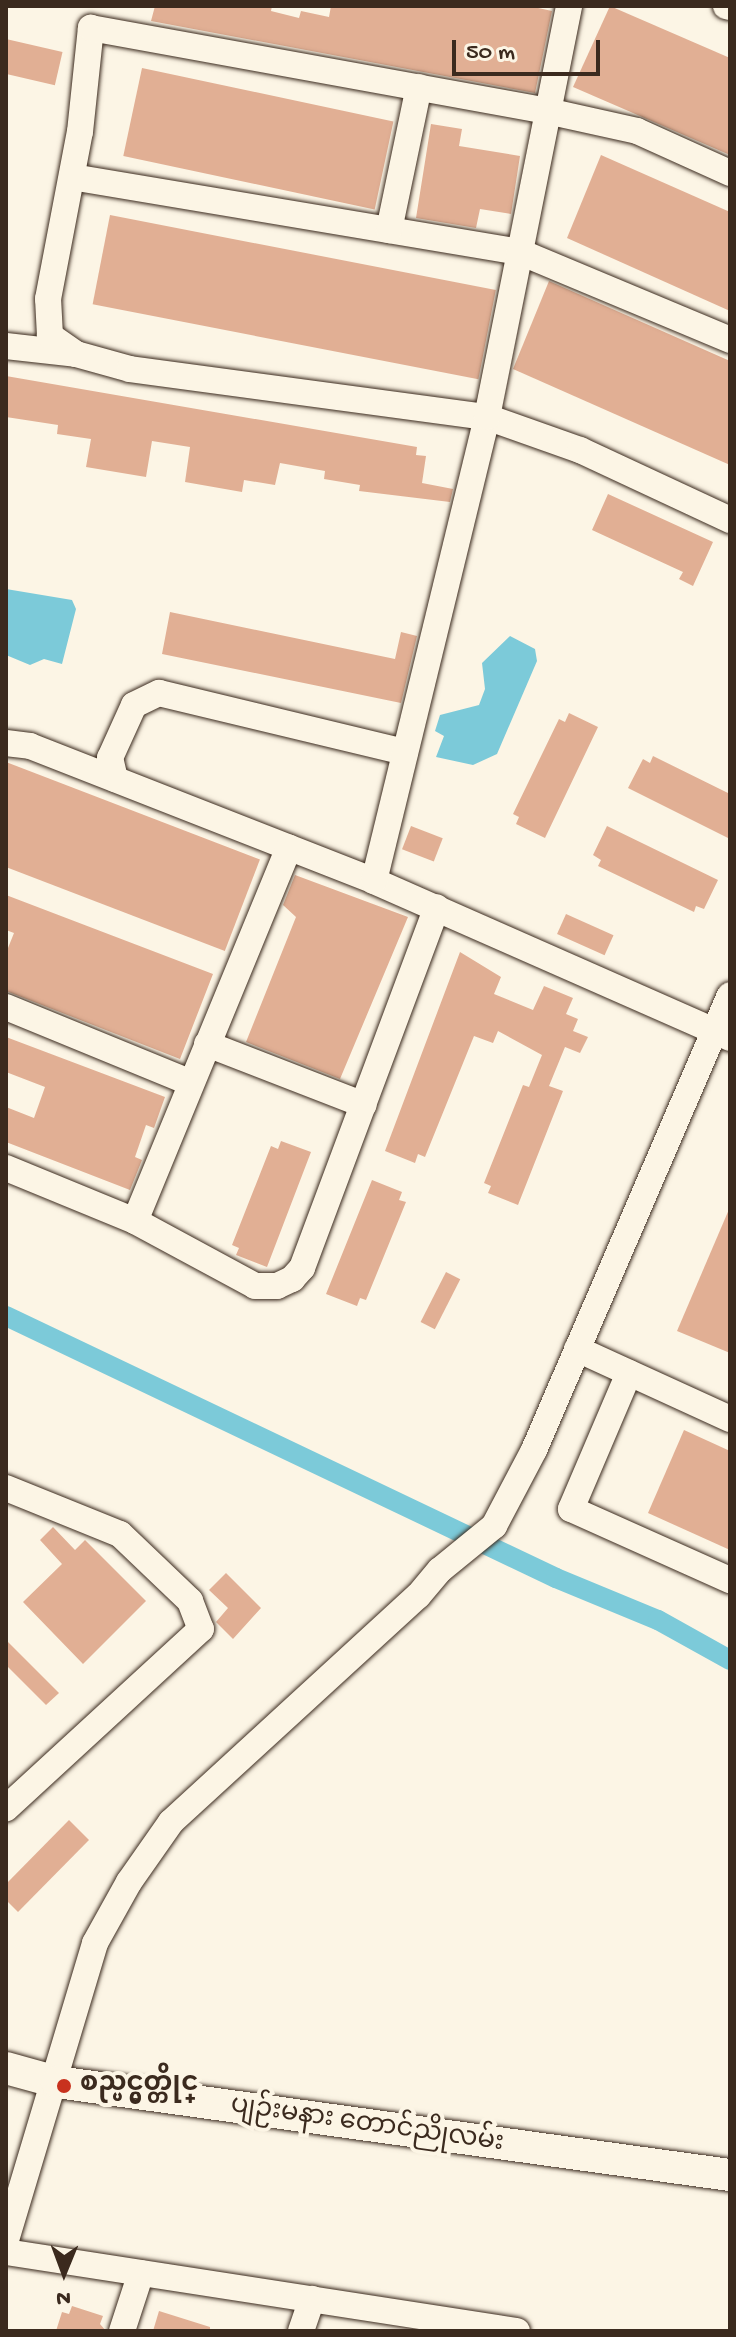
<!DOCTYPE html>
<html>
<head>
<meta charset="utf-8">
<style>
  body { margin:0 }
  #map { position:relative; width:736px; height:2337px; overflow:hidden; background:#fcf5e5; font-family:"Gochi Hand","Noto Sans Myanmar",sans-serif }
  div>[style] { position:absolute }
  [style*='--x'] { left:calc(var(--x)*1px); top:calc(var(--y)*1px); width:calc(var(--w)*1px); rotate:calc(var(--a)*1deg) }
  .water>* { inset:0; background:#7ccad9 }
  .canal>* { height:20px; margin:-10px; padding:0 10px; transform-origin:10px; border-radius:10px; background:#7ccad9 }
  .building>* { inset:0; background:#e1af94; transform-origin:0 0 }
  .roads { filter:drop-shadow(0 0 2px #3b2a1e) drop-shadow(0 0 2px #3b2a1e) }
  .minor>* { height:26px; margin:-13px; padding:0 13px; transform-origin:13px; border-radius:13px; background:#fcf5e5 }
  .major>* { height:32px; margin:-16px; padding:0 16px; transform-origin:16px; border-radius:16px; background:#fcf5e5 }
  .dots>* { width:22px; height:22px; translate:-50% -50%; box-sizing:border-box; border:4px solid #fcf5e5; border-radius:50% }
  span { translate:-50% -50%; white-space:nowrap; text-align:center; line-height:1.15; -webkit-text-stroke:8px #fcf5e5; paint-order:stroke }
  .poi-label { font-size:26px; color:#3b2a1e; font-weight:700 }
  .left { translate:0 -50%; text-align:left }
  .street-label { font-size:26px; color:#3b2a1e }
  .frame { position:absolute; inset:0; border:8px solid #3b2a1e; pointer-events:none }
  .north { position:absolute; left:24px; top:2233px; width:80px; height:80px; -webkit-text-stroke:6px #fcf5e5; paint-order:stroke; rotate:181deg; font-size:22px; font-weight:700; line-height:32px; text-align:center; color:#3b2a1e }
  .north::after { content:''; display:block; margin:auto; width:28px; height:36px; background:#3b2a1e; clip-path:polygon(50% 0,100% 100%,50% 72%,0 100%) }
  .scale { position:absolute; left:452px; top:40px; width:148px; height:36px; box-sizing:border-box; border:4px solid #3b2a1e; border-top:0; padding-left:10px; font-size:24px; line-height:28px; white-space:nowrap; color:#3b2a1e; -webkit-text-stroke:6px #fcf5e5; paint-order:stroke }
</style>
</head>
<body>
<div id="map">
  <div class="water">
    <div style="clip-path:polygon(6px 589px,72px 600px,76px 609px,62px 664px,44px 659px,30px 665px,6px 655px)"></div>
    <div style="clip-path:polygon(510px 636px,535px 649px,537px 661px,497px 754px,473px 765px,436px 757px,444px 736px,435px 731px,440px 715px,479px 705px,485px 689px,482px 663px)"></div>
  </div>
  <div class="canal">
    <div style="--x:6;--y:1316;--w:609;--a:25.47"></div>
    <div style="--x:556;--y:1578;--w:110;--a:22.4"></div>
    <div style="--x:658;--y:1620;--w:82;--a:29.1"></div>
  </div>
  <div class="building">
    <div style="clip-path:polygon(155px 6px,272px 6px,271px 11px,299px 18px,301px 11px,329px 17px,331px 6px,529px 6px,552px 11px,535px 93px,151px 21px)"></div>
    <div style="clip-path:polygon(610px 6px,730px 58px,730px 155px,573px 87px)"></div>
    <div style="left:6px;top:39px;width:58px;height:34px;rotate:13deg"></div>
    <div style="left:142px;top:68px;width:257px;height:90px;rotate:12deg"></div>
    <div style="clip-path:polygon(431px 124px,462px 129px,459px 146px,520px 156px,511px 214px,480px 209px,476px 228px,416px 218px)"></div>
    <div style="clip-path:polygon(601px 155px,730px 212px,730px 311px,567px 238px)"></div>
    <div style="left:110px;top:215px;width:393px;height:91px;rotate:11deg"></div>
    <div style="clip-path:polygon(549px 281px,730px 361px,730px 465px,513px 369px)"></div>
    <div style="clip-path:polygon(6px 376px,417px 447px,416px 455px,426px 456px,422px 483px,453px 489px,450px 502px,359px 491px,360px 485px,324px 479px,325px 471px,280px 463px,275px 485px,244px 480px,242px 492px,185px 482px,190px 447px,152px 441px,146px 477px,86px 467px,91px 439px,57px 434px,58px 425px,6px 417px)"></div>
    <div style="clip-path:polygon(608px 494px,713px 542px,693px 586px,679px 579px,683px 572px,592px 530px)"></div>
    <div style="clip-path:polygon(170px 612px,395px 659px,401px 632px,417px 636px,401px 703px,162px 654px)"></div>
    <div style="clip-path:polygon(569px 713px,598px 727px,545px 838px,516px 824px,519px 817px,513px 814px,559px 719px,565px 722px)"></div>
    <div style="clip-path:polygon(653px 756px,730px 794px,730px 839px,628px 788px,643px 759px,650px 763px)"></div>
    <div style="left:6px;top:762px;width:272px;height:98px;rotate:21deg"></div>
    <div style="left:411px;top:826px;width:34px;height:25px;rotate:21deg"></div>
    <div style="clip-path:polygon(607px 826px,718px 880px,704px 909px,696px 906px,694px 912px,598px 866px,601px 860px,593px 855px)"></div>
    <div style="clip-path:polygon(295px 875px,408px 917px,340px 1079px,246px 1042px,296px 917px,283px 905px)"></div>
    <div style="clip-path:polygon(6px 895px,213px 974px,180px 1059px,6px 991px,6px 953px,14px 933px,6px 930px)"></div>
    <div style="left:566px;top:914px;width:52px;height:22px;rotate:24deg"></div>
    <div style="clip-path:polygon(460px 952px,501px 977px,494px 994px,533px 1010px,544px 986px,573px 998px,566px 1014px,578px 1019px,573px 1031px,588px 1037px,580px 1053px,565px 1047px,549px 1086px,563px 1091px,518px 1205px,488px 1193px,491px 1186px,484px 1183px,523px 1085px,529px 1087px,542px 1055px,498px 1031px,493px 1043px,474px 1036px,425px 1157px,418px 1154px,415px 1163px,385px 1151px)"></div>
    <div style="clip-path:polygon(6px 1037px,165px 1097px,154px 1128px,146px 1125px,135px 1157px,142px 1160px,130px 1190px,6px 1142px,6px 1107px,34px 1118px,45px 1087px,6px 1072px)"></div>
    <div style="clip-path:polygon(281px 1141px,311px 1152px,267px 1267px,236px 1255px,239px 1248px,232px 1245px,271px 1146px,278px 1149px)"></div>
    <div style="clip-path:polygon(372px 1180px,402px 1192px,399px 1200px,406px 1202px,366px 1300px,360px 1298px,357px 1306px,326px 1294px)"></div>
    <div style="clip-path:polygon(730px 1207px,730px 1353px,677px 1331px)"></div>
    <div style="left:446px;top:1272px;width:16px;height:56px;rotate:27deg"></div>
    <div style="clip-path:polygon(684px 1430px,730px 1451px,730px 1550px,648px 1513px)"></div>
    <div style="clip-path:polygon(53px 1527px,75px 1550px,85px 1540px,146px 1601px,83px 1664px,23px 1602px,62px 1564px,40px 1540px)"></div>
    <div style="clip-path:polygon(226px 1573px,261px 1608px,233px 1639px,216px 1622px,228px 1608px,209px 1590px)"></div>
    <div style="clip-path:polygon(6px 1640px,59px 1693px,46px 1705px,6px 1665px)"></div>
    <div style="clip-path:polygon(69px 1820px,89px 1840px,18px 1912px,6px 1900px,6px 1884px)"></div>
    <div style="clip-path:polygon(72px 2306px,103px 2316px,100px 2324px,106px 2331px,56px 2331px,62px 2312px,69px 2314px)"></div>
    <div style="clip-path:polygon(159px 2311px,210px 2327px,210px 2331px,153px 2331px)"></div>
  </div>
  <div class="roads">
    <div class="minor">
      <div style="--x:726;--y:6;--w:4;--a:14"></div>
      <div style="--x:72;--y:177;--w:454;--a:9.5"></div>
      <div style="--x:520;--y:252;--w:228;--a:22.7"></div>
      <div style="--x:389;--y:230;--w:146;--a:-78.2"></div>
      <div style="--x:6;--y:346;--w:70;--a:6.5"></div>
      <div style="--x:76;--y:354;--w:56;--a:15.5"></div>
      <div style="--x:130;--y:369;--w:360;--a:7.7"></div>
      <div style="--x:487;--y:417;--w:99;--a:19.5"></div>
      <div style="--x:580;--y:450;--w:166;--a:25"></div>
      <div style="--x:76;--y:354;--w:32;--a:-145"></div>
      <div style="--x:50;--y:336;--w:37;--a:-93"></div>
      <div style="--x:48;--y:299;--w:170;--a:-79.2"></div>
      <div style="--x:80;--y:132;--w:105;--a:-84"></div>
      <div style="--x:91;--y:28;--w:463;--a:10.3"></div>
      <div style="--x:547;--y:111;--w:92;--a:12.5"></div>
      <div style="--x:637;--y:131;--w:102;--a:24.3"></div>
      <div style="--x:6;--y:743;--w:24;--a:7"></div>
      <div style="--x:30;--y:746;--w:370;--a:21.4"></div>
      <div style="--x:374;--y:881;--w:389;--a:23.8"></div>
      <div style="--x:115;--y:779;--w:22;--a:-103"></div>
      <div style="--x:110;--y:758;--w:58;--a:-65.6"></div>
      <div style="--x:134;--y:705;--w:28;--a:-26"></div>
      <div style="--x:159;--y:693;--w:253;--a:13.5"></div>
      <div style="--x:374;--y:881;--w:478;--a:-76.3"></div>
      <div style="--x:487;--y:417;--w:419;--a:-78.7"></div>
      <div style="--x:6;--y:1007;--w:200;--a:22.3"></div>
      <div style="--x:207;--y:1044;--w:168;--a:21.2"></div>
      <div style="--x:6;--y:1168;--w:139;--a:22.3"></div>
      <div style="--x:135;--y:1221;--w:136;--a:28.4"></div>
      <div style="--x:255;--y:1286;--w:22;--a:0"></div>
      <div style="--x:277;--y:1286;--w:17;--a:-25"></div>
      <div style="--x:292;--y:1279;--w:15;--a:-48"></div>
      <div style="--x:302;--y:1268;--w:385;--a:-69.5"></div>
      <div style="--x:135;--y:1221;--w:404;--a:-67.6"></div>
      <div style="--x:577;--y:1349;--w:168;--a:24.6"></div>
      <div style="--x:629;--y:1373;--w:148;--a:113.1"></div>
      <div style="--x:571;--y:1509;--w:174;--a:24.1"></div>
      <div style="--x:6;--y:1488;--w:123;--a:22"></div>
      <div style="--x:120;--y:1534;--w:97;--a:43.7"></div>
      <div style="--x:190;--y:1601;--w:30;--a:69"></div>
      <div style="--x:201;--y:1629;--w:265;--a:137.4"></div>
      <div style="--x:6;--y:2240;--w:310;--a:-73.3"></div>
      <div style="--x:95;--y:1943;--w:70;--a:-60.9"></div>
      <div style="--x:129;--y:1882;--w:73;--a:-55"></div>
      <div style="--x:171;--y:1822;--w:335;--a:-42.5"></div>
      <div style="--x:418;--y:1596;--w:34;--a:-50"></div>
      <div style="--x:440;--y:1570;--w:70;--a:-39.2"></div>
      <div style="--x:494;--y:1526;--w:86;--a:-62.2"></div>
      <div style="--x:534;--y:1450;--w:495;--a:-66.7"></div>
      <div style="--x:6;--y:2252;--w:517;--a:8.79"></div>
      <div style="--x:122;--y:2331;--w:61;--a:-71.9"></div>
      <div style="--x:301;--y:2331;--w:34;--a:-71"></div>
    </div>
    <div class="major">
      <div style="--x:6;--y:2068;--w:53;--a:15.4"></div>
      <div style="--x:57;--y:2082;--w:679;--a:7.87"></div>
    </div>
  </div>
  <div class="dots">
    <div style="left:64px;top:2086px;background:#c8321e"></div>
  </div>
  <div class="poi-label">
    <span class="left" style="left:80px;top:2086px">စည္ပင္မွတ္တိုင္</span>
  </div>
  <div class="street-label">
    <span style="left:367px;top:2126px;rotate:8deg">ပျဉ်းမနား တောင်ညိုလမ်း</span>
  </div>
  <div class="frame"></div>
  <div class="north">N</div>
  <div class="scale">50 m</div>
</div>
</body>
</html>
